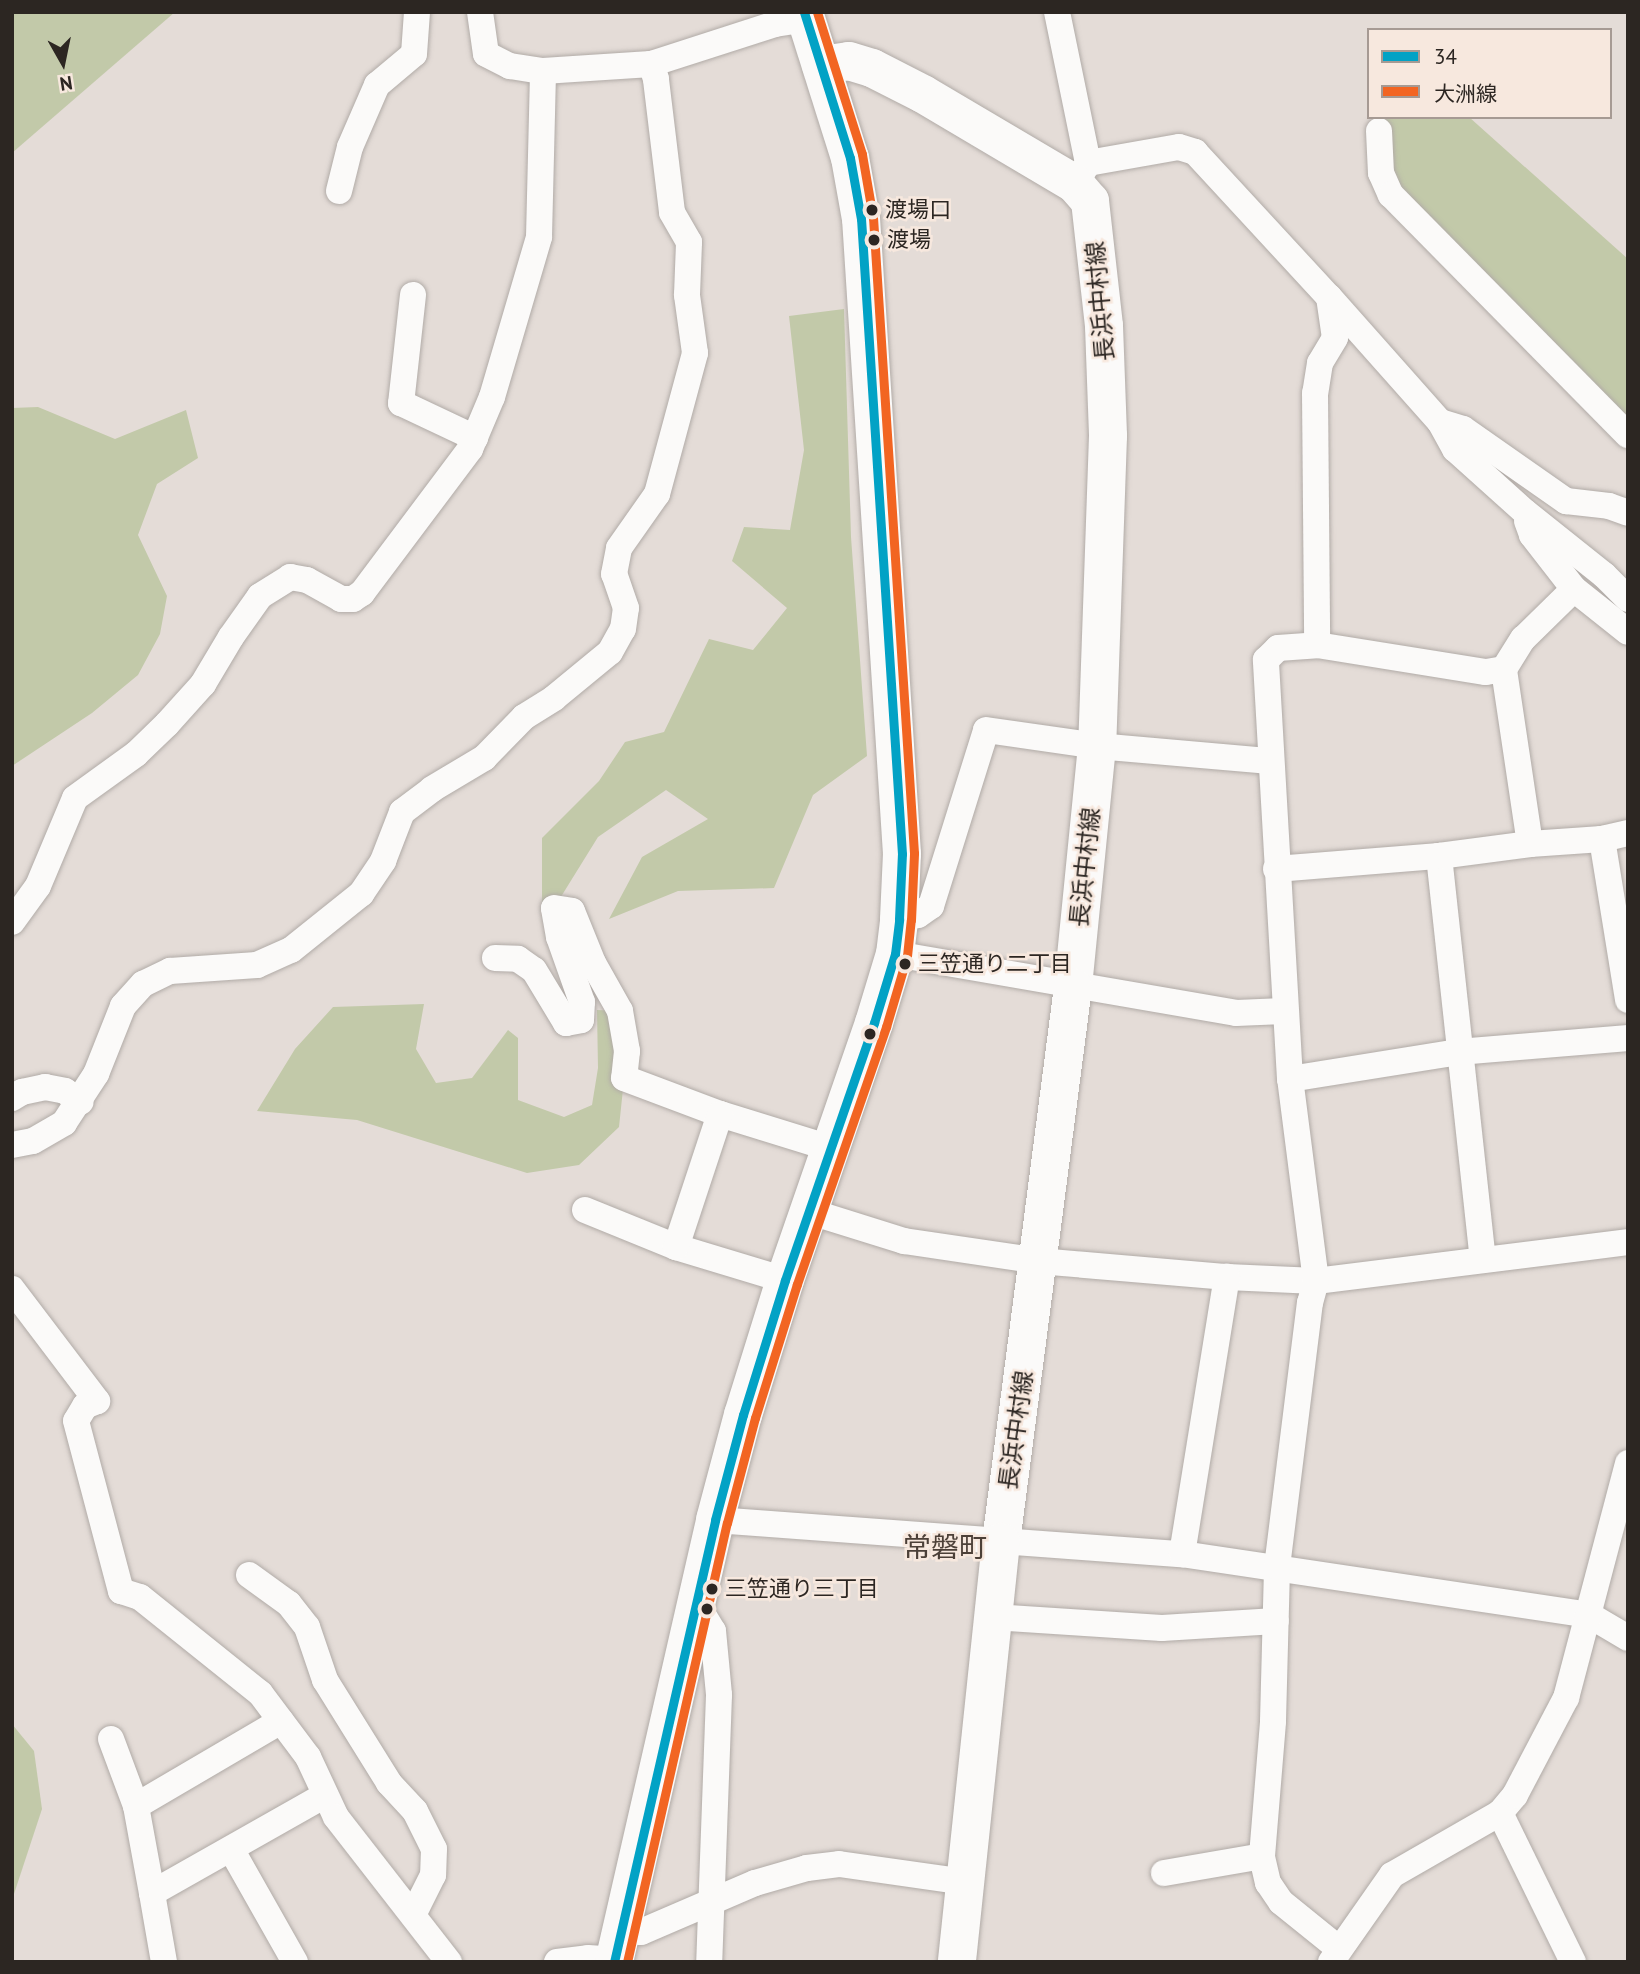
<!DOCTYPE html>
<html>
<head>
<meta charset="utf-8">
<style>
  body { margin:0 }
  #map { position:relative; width:1640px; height:1974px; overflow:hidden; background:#e4dcd7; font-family:"PT Sans","Noto Sans JP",sans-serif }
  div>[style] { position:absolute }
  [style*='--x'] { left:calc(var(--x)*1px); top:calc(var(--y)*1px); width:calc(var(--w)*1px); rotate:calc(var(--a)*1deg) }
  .green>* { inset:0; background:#c2c9a9 }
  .roads { filter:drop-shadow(0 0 2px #b1aba7) drop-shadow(0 0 2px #b1aba7) }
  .street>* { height:26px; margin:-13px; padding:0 13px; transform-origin:13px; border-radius:13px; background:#fbfaf9 }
  .primary>* { height:38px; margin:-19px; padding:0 19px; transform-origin:19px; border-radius:19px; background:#fbfaf9 }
  .highway>* { height:38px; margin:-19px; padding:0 19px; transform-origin:19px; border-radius:19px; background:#fbfaf9 }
  .bus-1>* { height:9px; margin:-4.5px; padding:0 4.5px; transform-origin:4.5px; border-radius:4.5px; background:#02a2c5 }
  .bus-2>* { height:9px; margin:-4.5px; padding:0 4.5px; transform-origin:4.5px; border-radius:4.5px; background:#f26522 }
  .dots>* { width:19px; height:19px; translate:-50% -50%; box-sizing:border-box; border:4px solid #f7e8de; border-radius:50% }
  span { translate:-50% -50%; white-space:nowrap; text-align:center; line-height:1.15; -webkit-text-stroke:5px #f7e8de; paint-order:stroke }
  .bus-label { font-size:22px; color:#2c2622 }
  .left { translate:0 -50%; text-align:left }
  .street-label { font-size:24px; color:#2c2622 }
  .quarter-label { font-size:28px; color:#4c4038 }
  .frame { position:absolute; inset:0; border:14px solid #2c2622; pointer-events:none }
  .legend { position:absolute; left:1367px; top:28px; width:245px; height:91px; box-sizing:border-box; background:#f7e8de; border:2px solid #a69a93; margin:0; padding:9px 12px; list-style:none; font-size:21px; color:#2c2622 }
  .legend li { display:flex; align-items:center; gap:14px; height:35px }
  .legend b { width:35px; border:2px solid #a69a93 }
  .north { position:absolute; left:28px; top:28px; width:70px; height:70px; -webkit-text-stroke:5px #f7e8de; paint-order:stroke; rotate:171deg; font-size:19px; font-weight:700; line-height:28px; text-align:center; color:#2c2622 }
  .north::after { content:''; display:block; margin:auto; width:24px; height:32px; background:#2c2622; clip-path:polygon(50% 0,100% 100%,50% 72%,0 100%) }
</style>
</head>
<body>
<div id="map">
  <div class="green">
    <div style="clip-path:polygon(16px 12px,175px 12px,12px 153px,12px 14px)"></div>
    <div style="clip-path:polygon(1385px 117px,1469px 117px,1628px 259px,1628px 435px,1394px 198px,1379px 131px)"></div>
    <div style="clip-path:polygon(844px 309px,851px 537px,867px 756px,813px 795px,774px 888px,678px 891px,609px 919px,642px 857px,708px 819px,666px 790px,598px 837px,554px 908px,542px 904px,542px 838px,599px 781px,625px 742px,664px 732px,709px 639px,753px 650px,787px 608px,732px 561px,744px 527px,790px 530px,804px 450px,789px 316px)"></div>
    <div style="clip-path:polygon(38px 407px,115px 439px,186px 410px,198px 458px,157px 484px,138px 535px,167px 596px,160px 634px,138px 675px,92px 713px,12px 766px,12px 408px)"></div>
    <div style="clip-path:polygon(424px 1004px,416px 1049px,436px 1083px,472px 1078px,508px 1030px,518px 1038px,518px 1100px,564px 1117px,592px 1105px,598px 1068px,597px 1010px,620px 1011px,627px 1051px,619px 1127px,579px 1165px,527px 1173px,357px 1120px,257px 1111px,295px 1049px,333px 1007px)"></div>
    <div style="clip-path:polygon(12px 1724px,34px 1751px,42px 1809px,12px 1900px)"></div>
  </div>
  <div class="roads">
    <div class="street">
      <div style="--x:480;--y:12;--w:42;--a:81.9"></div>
      <div style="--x:486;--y:54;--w:27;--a:27"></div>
      <div style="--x:510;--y:66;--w:33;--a:9"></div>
      <div style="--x:543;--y:71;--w:108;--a:-3.7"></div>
      <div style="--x:651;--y:64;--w:130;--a:-17.9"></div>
      <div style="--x:775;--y:24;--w:31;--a:-9"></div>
      <div style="--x:1057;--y:12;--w:154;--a:78.4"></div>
      <div style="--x:1379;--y:131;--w:42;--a:87.3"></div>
      <div style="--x:1381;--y:173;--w:24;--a:66"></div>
      <div style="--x:1391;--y:195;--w:337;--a:45.4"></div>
      <div style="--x:1075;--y:184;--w:25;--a:-58"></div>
      <div style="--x:1088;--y:163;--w:92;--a:-10"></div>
      <div style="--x:1179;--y:147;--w:17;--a:17"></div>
      <div style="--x:1195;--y:152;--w:197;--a:47.3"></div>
      <div style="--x:1329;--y:297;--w:41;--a:81.7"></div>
      <div style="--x:1335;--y:338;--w:29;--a:121"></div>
      <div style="--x:1320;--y:363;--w:30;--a:99"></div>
      <div style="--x:1315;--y:393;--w:252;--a:89.5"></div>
      <div style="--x:339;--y:191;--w:45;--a:-76"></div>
      <div style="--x:350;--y:147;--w:68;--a:-66.5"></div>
      <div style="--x:377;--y:85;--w:48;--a:-40"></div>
      <div style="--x:414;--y:54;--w:42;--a:-85.9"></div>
      <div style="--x:413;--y:295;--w:109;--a:96.3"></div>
      <div style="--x:401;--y:403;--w:82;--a:25.3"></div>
      <div style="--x:1329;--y:297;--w:167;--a:48.4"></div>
      <div style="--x:1440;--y:422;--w:31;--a:61"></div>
      <div style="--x:1455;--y:449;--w:94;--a:42"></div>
      <div style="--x:1525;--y:512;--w:101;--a:38.6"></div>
      <div style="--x:1604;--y:575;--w:34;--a:45"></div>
      <div style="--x:1440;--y:422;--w:24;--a:17"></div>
      <div style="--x:1463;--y:429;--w:126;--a:35"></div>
      <div style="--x:1566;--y:501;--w:43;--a:6.6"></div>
      <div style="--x:1609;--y:506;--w:20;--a:20"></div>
      <div style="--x:1527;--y:521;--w:15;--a:70"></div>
      <div style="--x:1532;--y:535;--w:68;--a:52.1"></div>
      <div style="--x:1574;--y:589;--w:69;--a:38.5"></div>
      <div style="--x:1602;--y:839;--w:163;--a:80.8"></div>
      <div style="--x:1530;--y:844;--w:177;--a:-98.5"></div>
      <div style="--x:1504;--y:669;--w:36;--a:-58"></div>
      <div style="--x:1523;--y:639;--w:71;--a:-44.4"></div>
      <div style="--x:1439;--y:856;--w:405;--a:83.8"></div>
      <div style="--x:1276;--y:869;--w:164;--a:-4.6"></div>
      <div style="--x:1439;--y:856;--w:92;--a:-7.5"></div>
      <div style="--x:1530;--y:844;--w:72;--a:-4"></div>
      <div style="--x:1602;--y:839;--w:27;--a:-13"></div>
      <div style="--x:899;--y:919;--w:19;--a:-12"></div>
      <div style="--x:918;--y:915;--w:16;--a:-35"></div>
      <div style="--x:931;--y:906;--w:184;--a:-72.6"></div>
      <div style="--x:986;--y:730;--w:112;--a:8.2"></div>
      <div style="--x:1097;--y:746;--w:174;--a:5"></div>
      <div style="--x:12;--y:922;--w:44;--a:-54.2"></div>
      <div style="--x:38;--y:886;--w:95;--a:-67.2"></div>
      <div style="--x:75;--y:798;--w:75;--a:-35.8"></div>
      <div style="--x:136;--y:754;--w:43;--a:-44.1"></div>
      <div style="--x:167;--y:724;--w:54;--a:-48"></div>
      <div style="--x:203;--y:684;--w:55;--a:-59.2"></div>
      <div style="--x:231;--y:637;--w:50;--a:-54.7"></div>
      <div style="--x:260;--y:596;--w:36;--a:-32"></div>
      <div style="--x:290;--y:577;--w:17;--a:10"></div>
      <div style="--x:307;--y:580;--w:39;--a:29"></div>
      <div style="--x:341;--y:599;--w:12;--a:0"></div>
      <div style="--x:353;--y:599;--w:11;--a:-34"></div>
      <div style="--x:362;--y:593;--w:180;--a:-53.1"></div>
      <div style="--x:470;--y:449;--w:56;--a:-67.1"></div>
      <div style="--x:492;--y:397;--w:167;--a:-73.6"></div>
      <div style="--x:539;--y:237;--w:166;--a:-88.6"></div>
      <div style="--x:895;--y:954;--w:346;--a:9.8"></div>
      <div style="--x:1236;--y:1013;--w:48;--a:-2.4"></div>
      <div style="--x:495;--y:958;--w:23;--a:2"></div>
      <div style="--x:518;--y:959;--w:19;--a:35"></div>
      <div style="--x:534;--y:970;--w:62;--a:58.9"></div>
      <div style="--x:566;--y:1023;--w:15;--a:-11"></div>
      <div style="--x:581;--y:1020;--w:18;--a:-87"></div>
      <div style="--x:582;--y:1002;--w:69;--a:-109.5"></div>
      <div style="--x:559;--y:937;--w:29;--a:-100"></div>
      <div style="--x:554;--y:908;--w:18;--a:9"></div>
      <div style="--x:572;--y:911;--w:56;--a:68"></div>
      <div style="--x:593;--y:963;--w:55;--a:60.6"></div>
      <div style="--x:620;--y:1011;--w:41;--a:80.1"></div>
      <div style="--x:627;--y:1051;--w:27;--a:96"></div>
      <div style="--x:624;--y:1078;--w:103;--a:20.6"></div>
      <div style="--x:720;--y:1114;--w:115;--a:17.2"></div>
      <div style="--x:1290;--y:1079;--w:170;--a:-9.1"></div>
      <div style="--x:1458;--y:1052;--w:171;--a:-4.7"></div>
      <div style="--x:12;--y:1098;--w:12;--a:-31"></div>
      <div style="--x:22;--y:1092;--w:24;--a:-12"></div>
      <div style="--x:45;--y:1087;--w:20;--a:11"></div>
      <div style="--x:65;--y:1091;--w:19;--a:35"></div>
      <div style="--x:12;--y:1145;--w:21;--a:-11"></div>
      <div style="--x:33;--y:1141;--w:36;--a:-30"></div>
      <div style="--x:64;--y:1123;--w:59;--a:-56.9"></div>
      <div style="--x:96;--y:1074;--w:73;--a:-68.3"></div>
      <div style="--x:123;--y:1006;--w:30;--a:-48"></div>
      <div style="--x:143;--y:984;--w:30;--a:-26"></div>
      <div style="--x:170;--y:971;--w:87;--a:-3.9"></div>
      <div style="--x:257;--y:965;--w:37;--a:-24"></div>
      <div style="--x:291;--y:950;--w:90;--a:-38.7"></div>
      <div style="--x:361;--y:894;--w:40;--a:-56"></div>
      <div style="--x:383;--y:861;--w:53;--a:-68.8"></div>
      <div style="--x:402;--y:812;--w:38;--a:-37"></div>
      <div style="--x:432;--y:789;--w:61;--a:-30.8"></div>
      <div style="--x:484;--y:758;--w:57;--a:-45.7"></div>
      <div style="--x:524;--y:717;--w:36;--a:-32"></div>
      <div style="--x:554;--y:698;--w:72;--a:-39.4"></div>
      <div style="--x:610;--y:652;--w:26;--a:-61"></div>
      <div style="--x:623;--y:629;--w:21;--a:-82"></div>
      <div style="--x:626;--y:608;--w:36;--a:-109"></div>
      <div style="--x:614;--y:574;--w:26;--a:-79"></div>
      <div style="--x:619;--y:548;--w:66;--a:-54.9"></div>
      <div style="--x:657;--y:494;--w:146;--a:-74.9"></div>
      <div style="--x:695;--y:353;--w:59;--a:-97.9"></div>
      <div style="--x:687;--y:295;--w:53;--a:-87.8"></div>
      <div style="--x:689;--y:242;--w:34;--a:-120"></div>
      <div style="--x:672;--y:212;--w:134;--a:-96.9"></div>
      <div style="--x:656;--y:79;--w:16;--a:-108"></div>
      <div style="--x:585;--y:1210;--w:98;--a:22.1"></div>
      <div style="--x:676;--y:1247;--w:114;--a:16.8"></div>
      <div style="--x:808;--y:1211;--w:101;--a:17.4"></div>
      <div style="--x:904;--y:1241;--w:136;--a:8.4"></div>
      <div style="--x:1039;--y:1261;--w:189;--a:4.9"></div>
      <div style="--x:1227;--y:1277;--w:89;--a:2.6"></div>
      <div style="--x:1316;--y:1281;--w:314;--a:-7.1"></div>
      <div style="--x:676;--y:1247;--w:140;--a:-71.7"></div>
      <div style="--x:12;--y:1289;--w:141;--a:52.8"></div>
      <div style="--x:97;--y:1401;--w:13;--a:157"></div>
      <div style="--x:85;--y:1406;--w:17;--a:121"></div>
      <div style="--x:76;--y:1421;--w:176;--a:75.2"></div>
      <div style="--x:121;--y:1591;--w:20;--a:18"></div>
      <div style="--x:140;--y:1597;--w:154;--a:38.7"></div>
      <div style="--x:260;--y:1693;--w:80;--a:53.1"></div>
      <div style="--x:308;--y:1757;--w:66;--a:65"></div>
      <div style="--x:336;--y:1817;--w:184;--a:52.1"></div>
      <div style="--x:715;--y:1520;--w:468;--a:4.2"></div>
      <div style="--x:1182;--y:1554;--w:412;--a:8.5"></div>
      <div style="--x:1589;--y:1615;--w:45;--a:30.5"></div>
      <div style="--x:1182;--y:1554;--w:281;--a:-80.8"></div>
      <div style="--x:249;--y:1575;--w:49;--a:35.9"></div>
      <div style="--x:289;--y:1604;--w:29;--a:52"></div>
      <div style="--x:307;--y:1627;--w:56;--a:71.2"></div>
      <div style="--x:325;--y:1680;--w:121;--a:58.1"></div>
      <div style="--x:389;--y:1783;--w:38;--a:47"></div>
      <div style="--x:415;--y:1811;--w:42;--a:63.4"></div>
      <div style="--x:434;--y:1849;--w:26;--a:92"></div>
      <div style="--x:433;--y:1875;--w:42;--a:116.6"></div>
      <div style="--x:696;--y:1603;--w:33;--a:59"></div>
      <div style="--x:713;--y:1631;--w:64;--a:84.6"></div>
      <div style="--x:719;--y:1695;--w:267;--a:92.1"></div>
      <div style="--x:993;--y:1617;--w:169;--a:3.7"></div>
      <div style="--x:1162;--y:1628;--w:114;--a:-3.5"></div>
      <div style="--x:111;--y:1739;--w:72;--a:69.5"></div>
      <div style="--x:136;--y:1806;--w:88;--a:79.6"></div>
      <div style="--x:136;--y:1806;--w:168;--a:-30.4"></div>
      <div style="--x:1500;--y:1813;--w:166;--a:63.9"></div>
      <div style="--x:231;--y:1849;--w:130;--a:60.5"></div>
      <div style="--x:1164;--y:1873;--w:99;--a:-9.8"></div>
      <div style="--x:621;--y:1930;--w:20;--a:6"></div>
      <div style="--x:641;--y:1932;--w:124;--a:-23.3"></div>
      <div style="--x:755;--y:1883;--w:54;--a:-16.1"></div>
      <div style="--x:807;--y:1868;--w:32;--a:-7"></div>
      <div style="--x:839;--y:1864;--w:127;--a:8.1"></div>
      <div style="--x:1338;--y:1948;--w:73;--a:-141.1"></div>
      <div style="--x:1281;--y:1902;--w:23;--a:-124"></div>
      <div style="--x:1268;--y:1883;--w:28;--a:-103"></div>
      <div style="--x:1262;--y:1856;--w:135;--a:-85.3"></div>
      <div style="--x:1273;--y:1721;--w:154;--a:-88.5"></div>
      <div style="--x:1277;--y:1567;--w:266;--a:-82.9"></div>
      <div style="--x:1310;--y:1303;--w:23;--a:-75"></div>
      <div style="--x:1316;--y:1281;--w:204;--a:-97.3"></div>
      <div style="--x:1290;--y:1079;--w:420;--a:-93.3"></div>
      <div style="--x:1266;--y:660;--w:17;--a:-45"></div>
      <div style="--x:1278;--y:648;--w:39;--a:-4"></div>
      <div style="--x:1317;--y:645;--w:171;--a:9.1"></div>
      <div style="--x:1486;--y:672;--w:18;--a:-9"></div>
      <div style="--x:164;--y:1962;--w:70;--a:-99.9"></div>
      <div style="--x:152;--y:1893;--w:199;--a:-29.5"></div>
      <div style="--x:557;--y:1962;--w:31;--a:-7"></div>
      <div style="--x:588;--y:1958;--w:26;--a:4"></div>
      <div style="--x:1331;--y:1962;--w:106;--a:-55"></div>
      <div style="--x:1392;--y:1875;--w:125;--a:-29.9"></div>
      <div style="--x:1500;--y:1813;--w:23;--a:-50"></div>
      <div style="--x:1515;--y:1795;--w:110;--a:-62.3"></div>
      <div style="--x:1566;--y:1698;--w:243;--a:-75.2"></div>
    </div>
    <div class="primary">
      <div style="--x:821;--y:65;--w:28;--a:-8"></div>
      <div style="--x:849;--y:61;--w:24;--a:17"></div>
      <div style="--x:872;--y:68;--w:57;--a:27"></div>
      <div style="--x:923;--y:94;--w:177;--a:30.6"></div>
      <div style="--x:1075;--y:184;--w:23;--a:49"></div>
      <div style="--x:1090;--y:201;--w:126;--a:83.6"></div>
      <div style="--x:1104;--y:326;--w:110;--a:87.9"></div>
      <div style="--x:1108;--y:436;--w:310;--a:92"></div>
      <div style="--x:1097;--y:746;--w:242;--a:95.7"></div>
      <div style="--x:1073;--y:987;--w:560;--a:97.39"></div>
      <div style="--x:1001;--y:1542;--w:422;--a:96"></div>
    </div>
    <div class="highway">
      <div style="--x:614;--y:1962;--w:453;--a:-77.1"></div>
      <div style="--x:715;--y:1520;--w:109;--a:-75.1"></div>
      <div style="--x:743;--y:1415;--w:141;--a:-72.7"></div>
      <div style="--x:785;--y:1280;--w:272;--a:-70.9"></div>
      <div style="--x:874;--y:1023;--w:72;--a:-73.1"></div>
      <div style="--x:895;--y:954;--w:35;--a:-83"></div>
      <div style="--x:899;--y:919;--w:65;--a:-87.4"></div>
      <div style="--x:902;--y:854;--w:636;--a:-93.69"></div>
      <div style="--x:861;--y:219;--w:62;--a:-100.2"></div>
      <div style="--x:850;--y:158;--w:153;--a:-107.5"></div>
    </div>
  </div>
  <div class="bus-1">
    <div style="--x:614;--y:1962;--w:453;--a:-77.1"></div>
    <div style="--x:715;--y:1520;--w:109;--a:-75.1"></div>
    <div style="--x:743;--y:1415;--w:141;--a:-72.7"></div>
    <div style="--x:785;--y:1280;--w:272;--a:-70.9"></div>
    <div style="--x:874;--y:1023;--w:72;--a:-73.1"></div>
    <div style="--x:895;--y:954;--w:35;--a:-83"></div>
    <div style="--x:899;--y:919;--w:65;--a:-87.4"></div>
    <div style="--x:902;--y:854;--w:636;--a:-93.69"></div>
    <div style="--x:861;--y:219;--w:62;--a:-100.2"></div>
    <div style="--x:850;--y:158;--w:153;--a:-107.5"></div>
  </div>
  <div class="bus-2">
    <div style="--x:627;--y:1962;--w:450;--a:-77.2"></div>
    <div style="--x:727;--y:1523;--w:109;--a:-75.1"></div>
    <div style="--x:755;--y:1418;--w:140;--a:-72.6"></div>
    <div style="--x:797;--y:1284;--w:272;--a:-70.9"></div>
    <div style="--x:886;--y:1027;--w:74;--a:-73.5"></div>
    <div style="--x:907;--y:956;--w:36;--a:-84"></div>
    <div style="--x:911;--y:920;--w:67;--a:-87.4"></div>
    <div style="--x:914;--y:853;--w:636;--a:-93.69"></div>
    <div style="--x:873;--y:218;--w:65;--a:-99.8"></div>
    <div style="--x:862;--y:154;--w:149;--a:-107.6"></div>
  </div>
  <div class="dots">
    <div style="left:872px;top:210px;background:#2c2622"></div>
    <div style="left:874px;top:240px;background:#2c2622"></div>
    <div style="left:905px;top:964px;background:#2c2622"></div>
    <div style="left:870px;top:1034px;background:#2c2622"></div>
    <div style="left:712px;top:1589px;background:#2c2622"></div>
    <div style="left:707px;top:1609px;background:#2c2622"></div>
  </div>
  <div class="bus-label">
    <span class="left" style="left:885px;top:210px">渡場口</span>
    <span class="left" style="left:887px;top:240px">渡場</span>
    <span class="left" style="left:918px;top:964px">三笠通り二丁目</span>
    <span class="left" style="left:725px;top:1589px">三笠通り三丁目</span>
  </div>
  <div class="street-label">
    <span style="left:1100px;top:301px;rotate:-95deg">長浜中村線</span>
    <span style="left:1085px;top:867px;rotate:-84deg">長浜中村線</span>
    <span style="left:1016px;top:1430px;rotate:-82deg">長浜中村線</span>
  </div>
  <div class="quarter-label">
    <span style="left:945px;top:1547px">常磐町</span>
  </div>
  <div class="frame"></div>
  <ul class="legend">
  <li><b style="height:9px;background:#02a2c5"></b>34</li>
  <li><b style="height:9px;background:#f26522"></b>大洲線</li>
  </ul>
  <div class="north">N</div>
</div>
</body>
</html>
